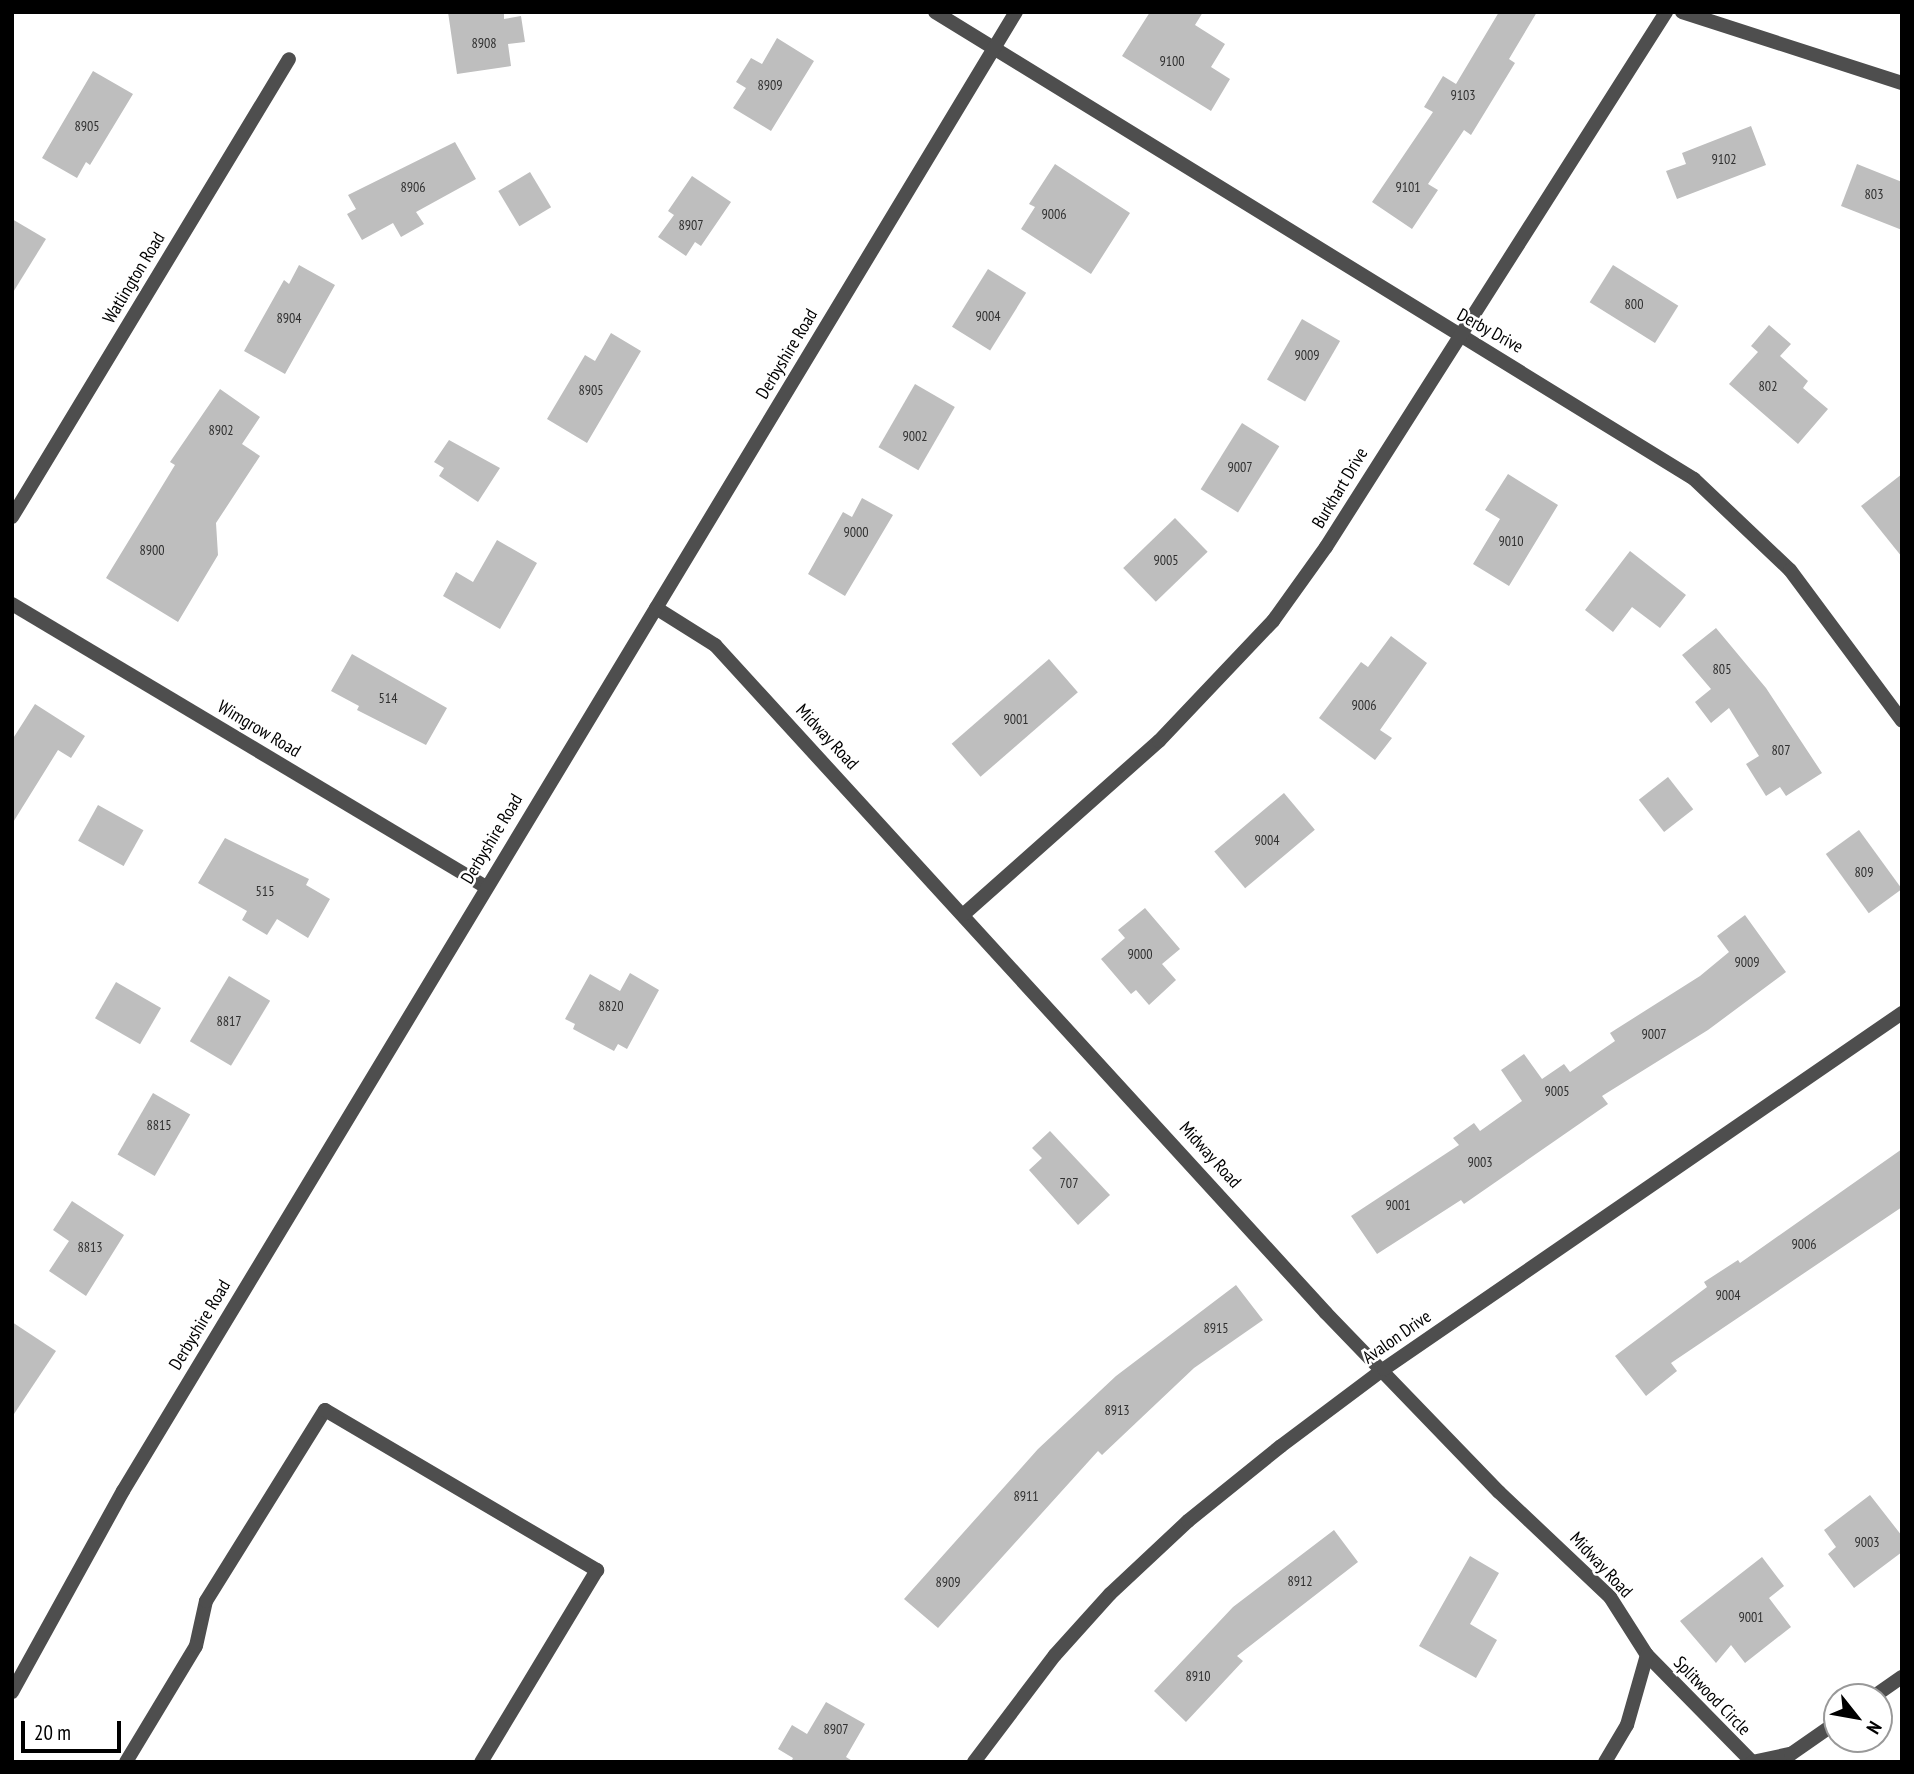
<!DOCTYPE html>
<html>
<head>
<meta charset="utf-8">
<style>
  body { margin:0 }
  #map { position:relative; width:1914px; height:1774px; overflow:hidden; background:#fff; font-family:"PT Sans Narrow",sans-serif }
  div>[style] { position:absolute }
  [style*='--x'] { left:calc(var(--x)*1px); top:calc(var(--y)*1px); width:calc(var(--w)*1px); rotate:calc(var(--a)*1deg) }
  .building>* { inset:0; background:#bebebe; transform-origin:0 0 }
  .service>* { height:14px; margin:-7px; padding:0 7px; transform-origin:7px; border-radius:7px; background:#4e4e4e }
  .minor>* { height:14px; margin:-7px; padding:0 7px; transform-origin:7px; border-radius:7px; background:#4e4e4e }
  .tertiary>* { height:14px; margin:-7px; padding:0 7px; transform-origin:7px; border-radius:7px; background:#4e4e4e }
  span { translate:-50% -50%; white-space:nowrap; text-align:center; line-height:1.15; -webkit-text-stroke:5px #fff; paint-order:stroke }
  .number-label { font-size:14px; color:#303030 }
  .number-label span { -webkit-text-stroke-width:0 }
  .street-label { font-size:18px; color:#000 }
  .frame { position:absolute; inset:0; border:14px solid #000; pointer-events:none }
  .north { position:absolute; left:1823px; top:1683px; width:70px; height:70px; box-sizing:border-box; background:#fff; border:2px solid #999; border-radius:50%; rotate:121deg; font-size:19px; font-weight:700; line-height:28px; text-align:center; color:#000 }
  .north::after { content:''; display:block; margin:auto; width:24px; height:32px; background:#000; clip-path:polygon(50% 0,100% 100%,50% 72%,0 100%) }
  .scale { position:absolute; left:21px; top:1721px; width:100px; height:32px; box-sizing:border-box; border:4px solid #000; border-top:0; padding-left:9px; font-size:21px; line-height:24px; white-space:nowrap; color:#000; -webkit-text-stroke:5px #fff; paint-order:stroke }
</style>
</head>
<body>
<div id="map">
  <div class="building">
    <div style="clip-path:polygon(448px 12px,504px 12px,504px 19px,521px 16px,525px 42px,508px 44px,511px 66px,457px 74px)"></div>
    <div style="clip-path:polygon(1150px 12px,1203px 12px,1195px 25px,1225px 44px,1211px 67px,1230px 79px,1211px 111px,1122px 56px)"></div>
    <div style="clip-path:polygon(1499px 12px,1537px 12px,1509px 59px,1515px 63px,1471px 135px,1464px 130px,1428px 184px,1438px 190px,1412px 229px,1372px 202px,1433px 112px,1424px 107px,1443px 76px,1456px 84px)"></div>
    <div style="clip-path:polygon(777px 38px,814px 61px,771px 131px,733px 108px,746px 88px,736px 82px,751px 58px,762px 64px)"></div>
    <div style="clip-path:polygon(93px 71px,133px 94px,90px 165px,86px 162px,77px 178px,42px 158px)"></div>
    <div style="clip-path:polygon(1751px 126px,1766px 165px,1677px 199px,1666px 171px,1686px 164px,1682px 153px)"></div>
    <div style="clip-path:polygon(455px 142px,476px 179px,416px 212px,424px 224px,401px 237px,393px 223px,362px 240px,347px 214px,356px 209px,348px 195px)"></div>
    <div style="clip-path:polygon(1055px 164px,1130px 213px,1091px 274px,1021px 229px,1035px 207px,1029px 204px)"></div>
    <div style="clip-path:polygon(1857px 164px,1902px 182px,1902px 230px,1841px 206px)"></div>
    <div style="left:530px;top:172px;width:41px;height:37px;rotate:59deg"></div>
    <div style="clip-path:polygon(692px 176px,731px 202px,701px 246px,695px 242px,686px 256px,658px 237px,674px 215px,668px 211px)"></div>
    <div style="clip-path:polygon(12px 219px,46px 239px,12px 294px)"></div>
    <div style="clip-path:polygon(299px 265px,335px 285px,285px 374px,244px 351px,284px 280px,289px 284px)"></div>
    <div style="left:1613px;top:265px;width:77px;height:44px;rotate:32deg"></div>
    <div style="left:988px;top:269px;width:45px;height:68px;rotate:32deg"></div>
    <div style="left:1302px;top:319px;width:44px;height:70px;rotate:30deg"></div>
    <div style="clip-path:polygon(1769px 325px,1791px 344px,1780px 356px,1808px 381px,1803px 388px,1828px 409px,1798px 444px,1729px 384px,1758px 352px,1751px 346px)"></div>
    <div style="clip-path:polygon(611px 333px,641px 351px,587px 443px,547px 419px,585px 355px,595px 361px)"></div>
    <div style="left:915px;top:384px;width:46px;height:73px;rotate:30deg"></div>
    <div style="clip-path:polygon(220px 389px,260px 417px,242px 444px,260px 456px,216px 523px,218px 555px,178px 622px,106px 578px,175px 465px,170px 462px)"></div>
    <div style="left:1242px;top:423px;width:44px;height:78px;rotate:32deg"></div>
    <div style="clip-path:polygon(449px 440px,500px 468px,478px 502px,439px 476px,444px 468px,434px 462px)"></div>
    <div style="clip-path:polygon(1508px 474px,1558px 505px,1509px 586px,1473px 564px,1500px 519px,1485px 510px)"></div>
    <div style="clip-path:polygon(1902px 474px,1902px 557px,1861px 506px)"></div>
    <div style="clip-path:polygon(862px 498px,893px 515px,845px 596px,808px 574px,843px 512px,852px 517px)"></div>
    <div style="left:1175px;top:518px;width:47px;height:72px;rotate:46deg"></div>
    <div style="clip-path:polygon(497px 540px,537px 563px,500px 629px,443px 596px,456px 572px,473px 582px)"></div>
    <div style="clip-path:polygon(1630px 551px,1686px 595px,1660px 628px,1632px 607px,1613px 632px,1585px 610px)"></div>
    <div style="clip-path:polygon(1716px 628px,1766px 688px,1822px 773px,1786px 796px,1780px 787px,1766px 796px,1746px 764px,1759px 756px,1729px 708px,1711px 723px,1695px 702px,1711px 689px,1682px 655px)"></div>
    <div style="clip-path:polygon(1391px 636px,1427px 663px,1380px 730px,1392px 738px,1375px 760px,1319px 718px,1361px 662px,1368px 667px)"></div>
    <div style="clip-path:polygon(352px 654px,447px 708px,426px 745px,357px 710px,359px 706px,331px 691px)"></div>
    <div style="left:1049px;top:659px;width:44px;height:129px;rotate:49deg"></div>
    <div style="clip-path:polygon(35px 704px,85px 736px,71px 758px,58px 750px,12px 824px,12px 740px)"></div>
    <div style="left:1668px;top:777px;width:41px;height:37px;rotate:52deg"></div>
    <div style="left:1284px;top:793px;width:48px;height:91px;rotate:50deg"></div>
    <div style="left:98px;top:805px;width:52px;height:41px;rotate:29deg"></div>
    <div style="left:1859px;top:830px;width:73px;height:41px;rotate:54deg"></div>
    <div style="clip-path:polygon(225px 838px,309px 879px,306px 885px,330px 899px,308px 938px,277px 919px,267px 935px,242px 920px,247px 911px,198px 883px)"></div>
    <div style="clip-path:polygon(1145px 908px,1180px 949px,1162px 964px,1176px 980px,1149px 1005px,1136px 990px,1131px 994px,1101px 959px,1125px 938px,1118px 930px)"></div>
    <div style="clip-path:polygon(1745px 915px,1786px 972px,1708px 1030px,1602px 1096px,1608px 1104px,1464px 1204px,1461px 1200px,1377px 1254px,1351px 1216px,1459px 1145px,1453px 1138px,1474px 1123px,1480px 1131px,1522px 1101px,1501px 1070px,1524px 1054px,1542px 1079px,1564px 1064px,1570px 1072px,1615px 1041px,1610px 1033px,1700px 976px,1729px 952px,1717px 936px)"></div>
    <div style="clip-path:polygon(630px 973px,659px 990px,627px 1049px,618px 1044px,614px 1051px,573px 1029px,575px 1024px,565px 1019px,590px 974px,620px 991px)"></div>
    <div style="left:229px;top:976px;width:48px;height:76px;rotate:31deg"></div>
    <div style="left:116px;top:982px;width:52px;height:42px;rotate:30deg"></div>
    <div style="left:153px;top:1093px;width:43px;height:71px;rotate:30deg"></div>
    <div style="clip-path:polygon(1050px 1131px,1110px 1195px,1078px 1225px,1029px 1170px,1042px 1158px,1032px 1148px)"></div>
    <div style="clip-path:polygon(1902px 1149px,1902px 1207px,1671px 1363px,1677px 1371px,1646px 1396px,1615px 1356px,1707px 1287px,1704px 1282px,1738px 1260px,1740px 1263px)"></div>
    <div style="clip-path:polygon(72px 1201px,124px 1235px,86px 1296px,49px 1271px,69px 1241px,53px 1230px)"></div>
    <div style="clip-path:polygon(1236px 1285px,1263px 1320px,1194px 1368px,1102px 1455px,1098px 1451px,938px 1628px,904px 1599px,1038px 1449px,1116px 1376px)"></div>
    <div style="clip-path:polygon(12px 1322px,56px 1351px,12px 1417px)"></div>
    <div style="clip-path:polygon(1870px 1495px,1902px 1536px,1902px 1552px,1854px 1588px,1828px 1554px,1836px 1547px,1824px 1530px)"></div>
    <div style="clip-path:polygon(1334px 1530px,1358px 1562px,1237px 1656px,1243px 1661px,1186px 1722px,1154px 1691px,1233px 1607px)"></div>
    <div style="clip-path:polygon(1470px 1556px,1499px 1573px,1470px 1624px,1497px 1640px,1476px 1678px,1419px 1646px)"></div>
    <div style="clip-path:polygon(1762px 1557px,1784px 1586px,1769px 1598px,1791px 1627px,1745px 1663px,1731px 1645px,1716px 1663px,1680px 1621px)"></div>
    <div style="clip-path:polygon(826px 1702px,865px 1724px,846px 1757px,854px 1762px,791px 1762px,793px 1758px,778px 1749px,792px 1725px,807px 1734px)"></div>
  </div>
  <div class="service">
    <div style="--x:126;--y:1762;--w:135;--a:-58.9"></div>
    <div style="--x:196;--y:1646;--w:46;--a:-77.5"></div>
    <div style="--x:206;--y:1601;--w:225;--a:-58.1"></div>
    <div style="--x:325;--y:1410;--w:316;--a:30.5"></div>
    <div style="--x:597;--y:1570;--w:224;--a:121.1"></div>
  </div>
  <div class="minor">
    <div style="--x:935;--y:12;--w:891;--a:31.6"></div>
    <div style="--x:1694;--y:479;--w:132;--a:43.5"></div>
    <div style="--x:1790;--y:570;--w:188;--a:53.4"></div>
    <div style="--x:1682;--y:12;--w:231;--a:17.9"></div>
    <div style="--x:12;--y:517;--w:535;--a:-58.83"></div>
    <div style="--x:12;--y:604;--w:552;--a:30.84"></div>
    <div style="--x:656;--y:608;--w:70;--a:32.1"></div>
    <div style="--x:715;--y:645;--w:905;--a:47.55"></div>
    <div style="--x:1326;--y:1313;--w:249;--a:46"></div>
    <div style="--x:1499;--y:1492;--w:153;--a:43.4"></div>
    <div style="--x:1610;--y:1597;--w:69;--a:57.5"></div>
    <div style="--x:1647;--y:1655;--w:150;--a:45.5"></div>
    <div style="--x:964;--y:914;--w:261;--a:-41.6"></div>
    <div style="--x:1159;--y:741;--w:166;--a:-46.5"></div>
    <div style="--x:1273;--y:621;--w:91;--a:-54.4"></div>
    <div style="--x:1326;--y:547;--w:634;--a:-57.56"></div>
    <div style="--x:1873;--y:1697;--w:35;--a:-35"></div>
    <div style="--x:974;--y:1762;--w:134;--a:-52.9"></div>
    <div style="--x:1055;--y:1655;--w:82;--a:-48"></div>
    <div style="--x:1110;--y:1594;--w:107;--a:-43.1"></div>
    <div style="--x:1188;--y:1521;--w:119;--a:-38.9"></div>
    <div style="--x:1281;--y:1446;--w:129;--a:-36.8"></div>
    <div style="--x:1384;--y:1369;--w:629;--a:-34.5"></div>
    <div style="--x:1605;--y:1762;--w:43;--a:-59.3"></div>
    <div style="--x:1627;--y:1725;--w:73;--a:-74.1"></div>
    <div style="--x:1752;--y:1762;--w:40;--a:-12"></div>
    <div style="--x:1791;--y:1754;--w:56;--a:-34.8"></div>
  </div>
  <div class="tertiary">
    <div style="--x:12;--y:1692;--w:230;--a:-61.1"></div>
    <div style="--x:123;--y:1491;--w:1728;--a:-58.88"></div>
  </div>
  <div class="number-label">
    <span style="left:484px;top:43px">8908</span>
    <span style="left:1172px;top:61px">9100</span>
    <span style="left:770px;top:85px">8909</span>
    <span style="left:1463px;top:95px">9103</span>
    <span style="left:87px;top:126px">8905</span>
    <span style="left:1724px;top:159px">9102</span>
    <span style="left:413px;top:187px">8906</span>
    <span style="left:1408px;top:187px">9101</span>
    <span style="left:1874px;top:194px">803</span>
    <span style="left:1054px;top:214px">9006</span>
    <span style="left:691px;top:225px">8907</span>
    <span style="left:1634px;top:304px">800</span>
    <span style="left:988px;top:316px">9004</span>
    <span style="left:289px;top:318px">8904</span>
    <span style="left:1307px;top:355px">9009</span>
    <span style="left:1768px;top:386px">802</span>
    <span style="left:591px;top:390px">8905</span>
    <span style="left:221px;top:430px">8902</span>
    <span style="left:915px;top:436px">9002</span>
    <span style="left:1240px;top:467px">9007</span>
    <span style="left:856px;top:532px">9000</span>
    <span style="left:1511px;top:541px">9010</span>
    <span style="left:152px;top:550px">8900</span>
    <span style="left:1166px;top:560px">9005</span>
    <span style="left:1722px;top:669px">805</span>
    <span style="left:388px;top:698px">514</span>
    <span style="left:1364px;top:705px">9006</span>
    <span style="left:1016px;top:719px">9001</span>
    <span style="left:1781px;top:750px">807</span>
    <span style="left:1267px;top:840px">9004</span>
    <span style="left:1864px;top:872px">809</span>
    <span style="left:265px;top:891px">515</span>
    <span style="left:1140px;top:954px">9000</span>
    <span style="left:1747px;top:962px">9009</span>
    <span style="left:611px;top:1006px">8820</span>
    <span style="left:229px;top:1021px">8817</span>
    <span style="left:1654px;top:1034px">9007</span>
    <span style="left:1557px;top:1091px">9005</span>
    <span style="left:159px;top:1125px">8815</span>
    <span style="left:1480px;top:1162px">9003</span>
    <span style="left:1069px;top:1183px">707</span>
    <span style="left:1398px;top:1205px">9001</span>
    <span style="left:1804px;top:1244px">9006</span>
    <span style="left:90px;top:1247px">8813</span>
    <span style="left:1728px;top:1295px">9004</span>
    <span style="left:1216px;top:1328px">8915</span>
    <span style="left:1117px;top:1410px">8913</span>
    <span style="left:1026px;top:1496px">8911</span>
    <span style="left:1867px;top:1542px">9003</span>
    <span style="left:1300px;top:1581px">8912</span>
    <span style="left:948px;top:1582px">8909</span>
    <span style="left:1751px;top:1617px">9001</span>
    <span style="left:1198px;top:1676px">8910</span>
    <span style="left:836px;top:1729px">8907</span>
  </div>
  <div class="street-label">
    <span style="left:134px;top:278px;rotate:-59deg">Watlington Road</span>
    <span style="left:1490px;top:331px;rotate:29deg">Derby Drive</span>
    <span style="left:787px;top:354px;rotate:-59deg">Derbyshire Road</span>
    <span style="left:1340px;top:488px;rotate:-59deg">Burkhart Drive</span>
    <span style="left:259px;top:729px;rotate:31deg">Wimgrow Road</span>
    <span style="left:827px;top:737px;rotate:47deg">Midway Road</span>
    <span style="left:492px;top:839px;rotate:-59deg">Derbyshire Road</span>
    <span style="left:1210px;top:1155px;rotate:48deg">Midway Road</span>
    <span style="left:200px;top:1325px;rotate:-59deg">Derbyshire Road</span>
    <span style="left:1397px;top:1337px;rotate:-35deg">Avalon Drive</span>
    <span style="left:1601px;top:1565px;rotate:47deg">Midway Road</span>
    <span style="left:1712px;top:1696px;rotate:46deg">Splitwood Circle</span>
  </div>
  <div class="frame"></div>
  <div class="north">N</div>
  <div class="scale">20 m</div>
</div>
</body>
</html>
